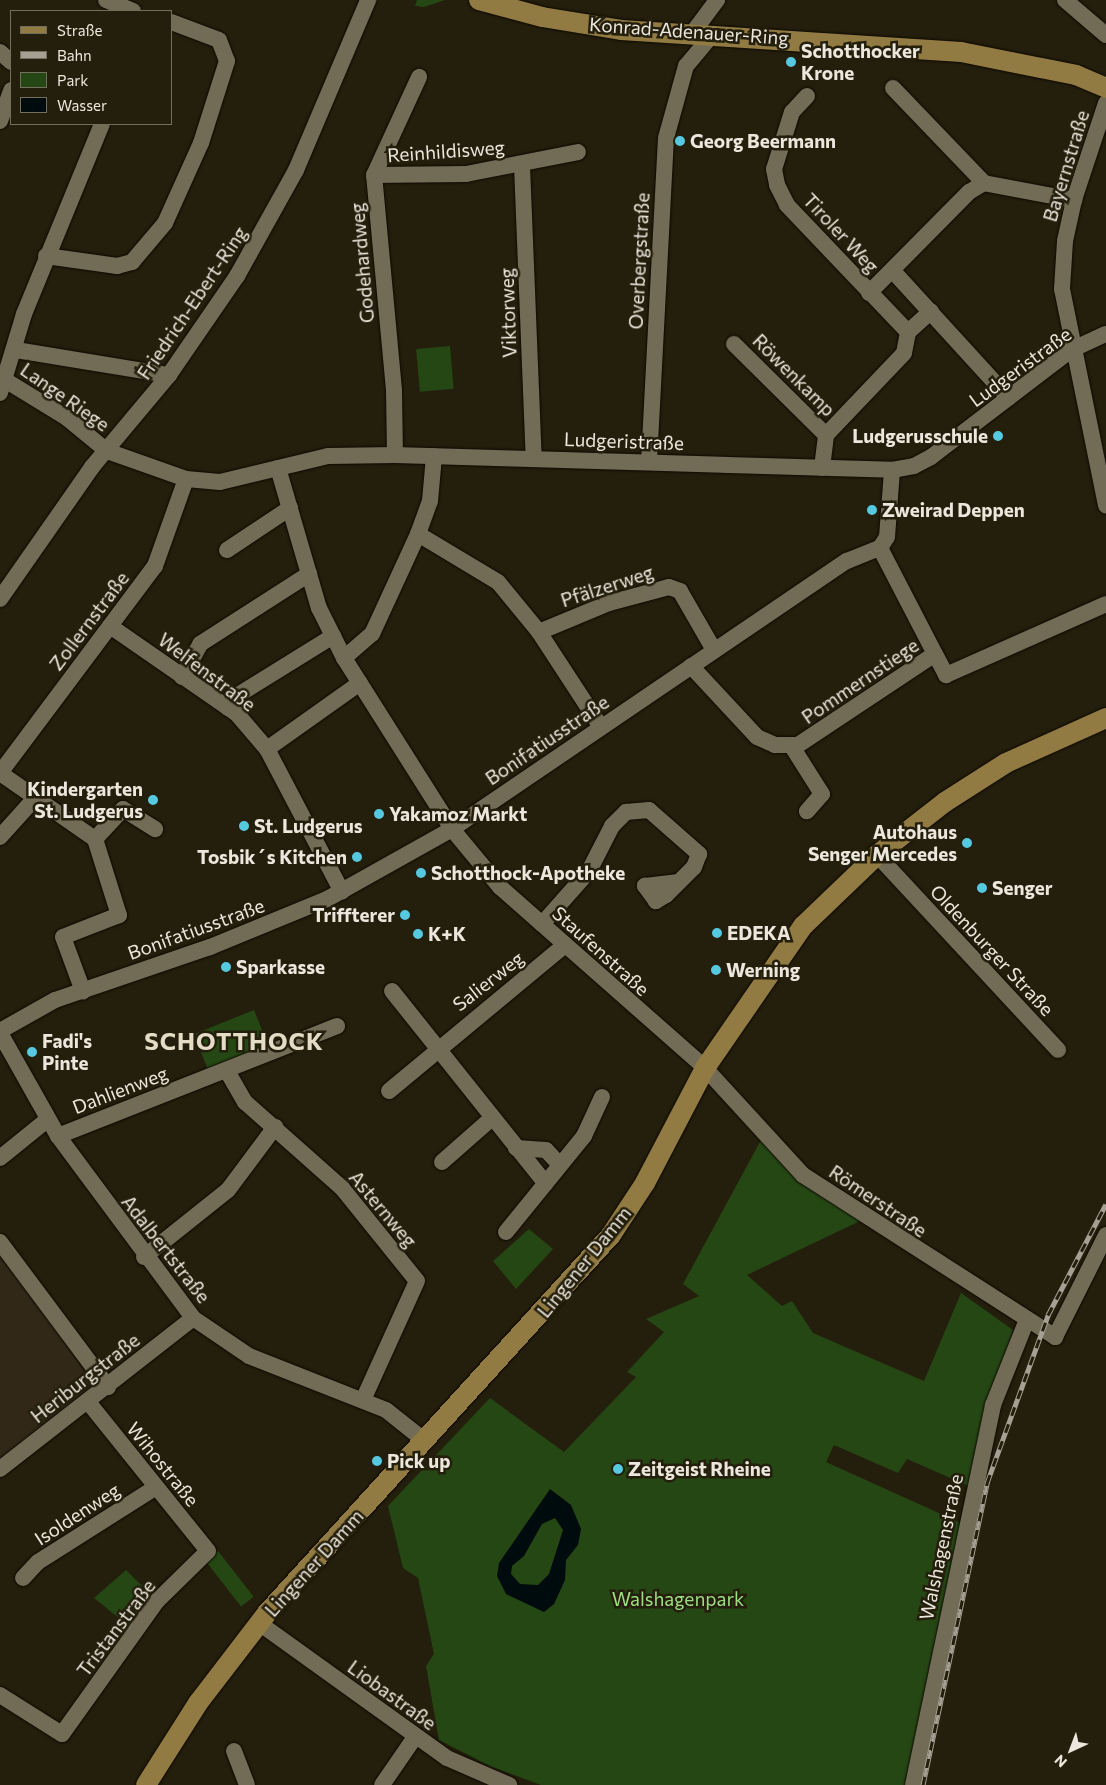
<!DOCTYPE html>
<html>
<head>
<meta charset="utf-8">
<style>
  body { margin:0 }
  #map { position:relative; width:1106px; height:1785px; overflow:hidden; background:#241e0c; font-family:Commissioner,sans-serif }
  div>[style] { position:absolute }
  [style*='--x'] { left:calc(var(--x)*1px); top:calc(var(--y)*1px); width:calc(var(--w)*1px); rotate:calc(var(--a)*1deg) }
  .education>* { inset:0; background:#312818 }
  .green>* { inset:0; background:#254714; transform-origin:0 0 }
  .water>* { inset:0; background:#000b0d }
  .roads { filter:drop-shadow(0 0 1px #0d0800) drop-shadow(0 0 1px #0d0800) }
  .minor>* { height:16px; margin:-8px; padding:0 8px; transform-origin:8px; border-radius:8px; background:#726b56 }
  .major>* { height:20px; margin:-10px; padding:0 10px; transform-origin:10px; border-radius:10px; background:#917b42 }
  .rail>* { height:5px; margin-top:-2.5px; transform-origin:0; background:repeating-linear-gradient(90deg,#241e0c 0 9px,#a5a093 0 18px); box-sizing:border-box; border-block:1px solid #a5a093 }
  .dots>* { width:14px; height:14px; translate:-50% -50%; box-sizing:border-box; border:2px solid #241e0c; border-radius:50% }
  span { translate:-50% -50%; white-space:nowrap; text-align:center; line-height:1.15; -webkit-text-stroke:5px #241e0c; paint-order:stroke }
  .street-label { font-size:19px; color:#ebe7dc }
  .poi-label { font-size:19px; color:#ebe7dc; font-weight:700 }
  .left { translate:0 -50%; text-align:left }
  .right { translate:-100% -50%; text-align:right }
  .park-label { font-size:19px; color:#9cdf80 }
  .district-label { font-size:24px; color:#e4dcc5; font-weight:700; letter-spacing:1px }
  .legend { position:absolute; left:10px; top:10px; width:162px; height:115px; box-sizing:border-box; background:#241e0c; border:1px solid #746e5f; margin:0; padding:6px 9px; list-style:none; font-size:15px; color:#ebe7dc }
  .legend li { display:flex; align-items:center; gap:10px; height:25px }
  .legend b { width:25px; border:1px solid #746e5f }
  .north { position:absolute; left:1046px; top:1725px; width:50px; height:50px; -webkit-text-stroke:4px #241e0c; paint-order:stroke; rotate:223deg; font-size:14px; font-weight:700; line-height:20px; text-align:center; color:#ebe7dc }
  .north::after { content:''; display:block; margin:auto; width:18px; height:22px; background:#ebe7dc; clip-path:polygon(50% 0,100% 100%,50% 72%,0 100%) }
</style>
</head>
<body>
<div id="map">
  <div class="education">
    <div style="clip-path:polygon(0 1252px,94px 1385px,0 1459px)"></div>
  </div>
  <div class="green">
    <div style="clip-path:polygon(417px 0,445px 0,424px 7px,415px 6px)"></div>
    <div style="left:450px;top:346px;width:43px;height:34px;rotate:85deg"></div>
    <div style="left:254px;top:1010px;width:42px;height:65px;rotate:68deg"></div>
    <div style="clip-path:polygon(761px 1140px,786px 1168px,862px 1220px,747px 1275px,782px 1306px,792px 1301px,813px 1333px,924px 1381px,961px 1293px,1013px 1330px,989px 1405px,971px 1487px,907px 1459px,898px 1473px,834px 1445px,826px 1462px,963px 1524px,908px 1785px,541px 1785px,490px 1766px,439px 1740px,426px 1666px,434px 1654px,418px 1578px,403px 1568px,388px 1506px,490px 1398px,564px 1452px,636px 1377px,627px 1372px,664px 1332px,646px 1319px,699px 1296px,683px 1284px)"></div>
    <div style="clip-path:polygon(529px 1229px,553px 1249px,516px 1289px,493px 1261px)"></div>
    <div style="left:218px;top:1551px;width:58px;height:16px;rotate:52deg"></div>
    <div style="clip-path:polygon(126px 1570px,153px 1597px,130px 1627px,94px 1598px)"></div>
  </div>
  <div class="water">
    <div style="clip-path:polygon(evenodd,550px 1489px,571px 1505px,581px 1529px,578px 1545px,566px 1560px,565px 1580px,554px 1604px,544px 1612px,506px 1594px,497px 1576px,499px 1563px,550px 1489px,555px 1518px,563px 1530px,549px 1574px,538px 1585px,520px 1584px,511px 1574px,512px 1566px,524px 1556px,542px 1524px,555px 1518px)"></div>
  </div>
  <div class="roads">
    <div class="minor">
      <div style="--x:106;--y:0;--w:29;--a:22"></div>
      <div style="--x:1065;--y:0;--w:54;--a:40.5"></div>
      <div style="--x:691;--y:35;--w:44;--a:-53.4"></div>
      <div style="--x:0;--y:52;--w:15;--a:42"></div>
      <div style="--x:893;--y:88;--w:132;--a:46.2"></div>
      <div style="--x:807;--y:96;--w:22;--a:133"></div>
      <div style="--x:792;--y:112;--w:60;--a:107.5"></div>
      <div style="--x:774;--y:169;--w:16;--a:79"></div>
      <div style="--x:777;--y:185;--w:22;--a:63"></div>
      <div style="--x:787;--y:205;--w:175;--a:46.4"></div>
      <div style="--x:1106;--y:103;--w:102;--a:108.3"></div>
      <div style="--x:1074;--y:200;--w:42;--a:102.4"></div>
      <div style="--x:1065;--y:241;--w:48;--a:93.6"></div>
      <div style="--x:1062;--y:289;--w:221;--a:78.5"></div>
      <div style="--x:0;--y:121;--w:33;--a:-70"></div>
      <div style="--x:522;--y:166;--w:293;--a:87.7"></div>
      <div style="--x:374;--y:175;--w:92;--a:-0.6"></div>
      <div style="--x:466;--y:174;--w:114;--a:-11.1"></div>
      <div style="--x:46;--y:256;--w:72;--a:8"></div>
      <div style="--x:117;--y:266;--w:16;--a:-15"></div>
      <div style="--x:132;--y:262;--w:51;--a:-49.8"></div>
      <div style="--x:165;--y:223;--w:88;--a:-65.8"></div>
      <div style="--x:201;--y:143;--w:86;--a:-72.4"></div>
      <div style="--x:227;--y:61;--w:22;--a:-111"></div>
      <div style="--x:219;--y:40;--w:51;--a:-159.4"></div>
      <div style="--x:892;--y:270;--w:173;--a:47.6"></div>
      <div style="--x:869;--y:293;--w:142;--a:-45.3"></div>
      <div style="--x:969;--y:192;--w:17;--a:-31"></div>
      <div style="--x:984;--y:183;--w:92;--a:10.7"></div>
      <div style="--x:734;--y:344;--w:129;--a:44.7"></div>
      <div style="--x:16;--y:350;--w:155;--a:9.3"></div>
      <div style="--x:0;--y:377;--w:79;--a:31.5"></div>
      <div style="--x:67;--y:418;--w:52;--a:39.5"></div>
      <div style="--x:107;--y:451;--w:84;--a:19.5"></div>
      <div style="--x:186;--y:479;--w:34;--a:5"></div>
      <div style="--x:220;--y:482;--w:111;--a:-13.5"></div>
      <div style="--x:328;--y:456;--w:67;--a:-0.9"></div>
      <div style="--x:395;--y:455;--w:497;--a:1.7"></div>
      <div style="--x:892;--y:470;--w:22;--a:-10"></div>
      <div style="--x:914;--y:466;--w:19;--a:-28"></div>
      <div style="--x:931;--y:457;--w:176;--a:-37.4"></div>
      <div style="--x:1071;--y:350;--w:38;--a:-25"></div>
      <div style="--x:0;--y:393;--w:83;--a:-73.1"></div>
      <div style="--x:24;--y:314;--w:205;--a:-67.7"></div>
      <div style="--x:395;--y:455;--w:65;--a:-90.9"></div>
      <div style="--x:394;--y:390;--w:216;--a:-95.3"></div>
      <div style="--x:374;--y:175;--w:108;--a:-65.3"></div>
      <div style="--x:649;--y:462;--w:324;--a:-87"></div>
      <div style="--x:666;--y:138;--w:75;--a:-74.5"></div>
      <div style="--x:686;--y:66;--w:39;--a:-50"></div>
      <div style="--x:278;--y:468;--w:146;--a:73.7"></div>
      <div style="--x:319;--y:608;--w:56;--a:63.4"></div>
      <div style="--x:344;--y:658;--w:202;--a:57.7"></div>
      <div style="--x:452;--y:829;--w:75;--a:50.4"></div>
      <div style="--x:500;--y:887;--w:273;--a:41.4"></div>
      <div style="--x:705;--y:1068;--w:145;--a:47.5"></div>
      <div style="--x:803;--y:1175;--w:300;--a:32.7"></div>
      <div style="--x:1055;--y:1337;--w:114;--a:-63.4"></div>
      <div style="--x:822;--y:468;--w:33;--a:-83"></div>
      <div style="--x:826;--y:435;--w:113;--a:-46.4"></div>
      <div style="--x:904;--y:353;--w:21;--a:-79"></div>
      <div style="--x:908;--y:332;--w:31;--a:-42"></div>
      <div style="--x:418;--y:534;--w:93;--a:31"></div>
      <div style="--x:498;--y:582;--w:65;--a:50.6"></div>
      <div style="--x:539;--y:632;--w:113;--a:56.9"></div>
      <div style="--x:880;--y:548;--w:119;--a:62.6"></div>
      <div style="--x:227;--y:550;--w:76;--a:-33.7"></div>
      <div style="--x:0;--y:599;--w:161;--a:-55.1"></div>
      <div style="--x:92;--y:467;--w:120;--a:-50.1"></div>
      <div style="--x:169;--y:375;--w:120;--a:-55.5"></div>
      <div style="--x:237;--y:276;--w:121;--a:-60.9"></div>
      <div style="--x:296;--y:170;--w:185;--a:-67"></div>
      <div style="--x:110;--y:626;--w:155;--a:34.7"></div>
      <div style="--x:237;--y:714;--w:46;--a:49.4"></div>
      <div style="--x:267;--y:749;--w:161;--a:62.3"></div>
      <div style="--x:539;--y:632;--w:76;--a:-22.5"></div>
      <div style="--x:609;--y:603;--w:62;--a:-14.9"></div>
      <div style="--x:669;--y:587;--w:12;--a:20"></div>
      <div style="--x:680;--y:591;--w:68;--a:60"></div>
      <div style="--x:344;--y:658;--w:37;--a:-41"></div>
      <div style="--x:372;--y:634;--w:110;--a:-65.3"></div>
      <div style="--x:418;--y:534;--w:35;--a:-70"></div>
      <div style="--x:430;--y:501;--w:45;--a:-84.9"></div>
      <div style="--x:691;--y:666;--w:97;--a:47.1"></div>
      <div style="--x:757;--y:737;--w:20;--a:24"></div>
      <div style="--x:775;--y:745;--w:23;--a:0"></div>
      <div style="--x:798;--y:745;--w:164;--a:-33.6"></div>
      <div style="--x:935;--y:654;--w:24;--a:62"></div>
      <div style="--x:946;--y:675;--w:175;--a:-23.9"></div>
      <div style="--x:182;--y:677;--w:38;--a:-61"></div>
      <div style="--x:200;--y:644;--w:130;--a:-32.7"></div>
      <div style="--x:228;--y:708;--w:16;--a:-52"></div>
      <div style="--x:238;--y:695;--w:112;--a:-31.8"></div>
      <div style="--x:791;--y:745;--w:58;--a:57.7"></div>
      <div style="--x:822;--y:794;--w:23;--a:131"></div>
      <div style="--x:267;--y:749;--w:114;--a:-35.4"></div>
      <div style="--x:0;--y:773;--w:259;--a:-53.2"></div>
      <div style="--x:155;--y:566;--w:92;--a:-70.4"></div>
      <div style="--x:0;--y:773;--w:116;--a:34.8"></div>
      <div style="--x:95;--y:839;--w:80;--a:72.5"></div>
      <div style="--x:119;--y:915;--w:60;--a:158.6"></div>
      <div style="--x:63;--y:937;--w:58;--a:69.7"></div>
      <div style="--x:0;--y:837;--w:52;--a:-48.1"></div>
      <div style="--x:95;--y:839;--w:41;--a:-47"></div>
      <div style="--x:123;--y:809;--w:38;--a:32"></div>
      <div style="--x:877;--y:855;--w:266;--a:47.1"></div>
      <div style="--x:542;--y:924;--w:71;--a:-48.4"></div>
      <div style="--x:589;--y:871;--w:51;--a:-62.9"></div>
      <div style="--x:612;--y:826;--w:20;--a:-45"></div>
      <div style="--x:626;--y:812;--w:23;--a:-5"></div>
      <div style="--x:649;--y:810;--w:67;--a:41.3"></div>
      <div style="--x:699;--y:854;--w:14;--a:111"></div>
      <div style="--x:694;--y:867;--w:40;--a:135"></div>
      <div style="--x:666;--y:895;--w:12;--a:149"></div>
      <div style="--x:656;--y:901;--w:19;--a:-126"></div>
      <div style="--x:645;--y:886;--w:34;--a:-7"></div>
      <div style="--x:392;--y:991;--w:246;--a:51.4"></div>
      <div style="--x:0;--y:1031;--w:63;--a:-29.4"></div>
      <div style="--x:55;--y:1000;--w:164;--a:-18.9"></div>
      <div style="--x:210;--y:947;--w:126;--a:-22.3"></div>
      <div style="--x:327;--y:899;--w:143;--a:-29.2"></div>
      <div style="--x:452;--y:829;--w:477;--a:-34.2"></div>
      <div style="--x:847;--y:561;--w:35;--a:-22"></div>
      <div style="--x:880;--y:548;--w:13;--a:-58"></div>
      <div style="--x:887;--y:537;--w:67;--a:-85.7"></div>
      <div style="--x:0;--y:1033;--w:118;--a:60.6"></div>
      <div style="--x:58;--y:1136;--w:227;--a:53.4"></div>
      <div style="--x:193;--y:1318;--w:68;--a:34.2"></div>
      <div style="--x:249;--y:1356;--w:147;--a:21.5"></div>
      <div style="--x:386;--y:1410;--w:50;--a:38.5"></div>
      <div style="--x:227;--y:1071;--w:36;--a:60"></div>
      <div style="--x:245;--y:1102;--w:130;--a:41.6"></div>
      <div style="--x:342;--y:1188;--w:119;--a:51.1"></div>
      <div style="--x:417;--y:1281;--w:131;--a:114.4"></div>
      <div style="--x:389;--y:1091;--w:229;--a:-39.7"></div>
      <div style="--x:58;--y:1136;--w:300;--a:-21.5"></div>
      <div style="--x:516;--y:1148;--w:30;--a:4"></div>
      <div style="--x:546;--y:1150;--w:18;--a:47"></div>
      <div style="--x:0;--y:1158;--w:60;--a:-39"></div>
      <div style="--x:442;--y:1162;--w:65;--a:-41.3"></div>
      <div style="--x:506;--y:1232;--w:124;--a:-50.9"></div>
      <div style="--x:584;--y:1136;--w:43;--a:-65.2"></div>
      <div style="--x:0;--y:1242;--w:181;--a:53.3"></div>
      <div style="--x:144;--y:1257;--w:107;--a:-38.6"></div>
      <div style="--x:228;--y:1190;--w:79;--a:-53.3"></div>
      <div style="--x:0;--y:1469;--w:245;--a:-38"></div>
      <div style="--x:23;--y:1578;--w:22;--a:-47"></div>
      <div style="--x:38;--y:1562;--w:140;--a:-32.4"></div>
      <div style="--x:259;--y:1623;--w:231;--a:35.7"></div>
      <div style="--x:447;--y:1758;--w:68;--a:23.5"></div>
      <div style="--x:0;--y:1695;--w:73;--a:32.2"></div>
      <div style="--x:62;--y:1734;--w:163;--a:-54.5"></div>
      <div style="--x:157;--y:1601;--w:71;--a:-44.4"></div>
      <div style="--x:208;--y:1551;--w:191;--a:-128.8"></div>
      <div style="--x:234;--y:1751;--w:36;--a:69"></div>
      <div style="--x:382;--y:1785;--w:58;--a:-55.5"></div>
      <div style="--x:913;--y:1785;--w:388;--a:-78.1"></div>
      <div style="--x:993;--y:1405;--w:89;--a:-68.3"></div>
    </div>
    <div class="major">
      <div style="--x:479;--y:0;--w:65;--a:15.1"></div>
      <div style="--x:542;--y:17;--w:80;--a:9.3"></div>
      <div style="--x:621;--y:30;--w:341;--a:3.7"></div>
      <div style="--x:961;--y:52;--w:117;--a:11.3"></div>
      <div style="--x:1076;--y:75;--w:33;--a:23"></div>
      <div style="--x:146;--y:1785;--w:97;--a:-57.6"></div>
      <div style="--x:198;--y:1703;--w:113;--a:-52.5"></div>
      <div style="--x:267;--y:1613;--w:511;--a:-47.7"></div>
      <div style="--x:611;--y:1235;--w:62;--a:-56.8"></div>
      <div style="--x:645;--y:1183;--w:130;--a:-62.4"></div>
      <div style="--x:705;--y:1068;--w:173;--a:-55.4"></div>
      <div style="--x:803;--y:926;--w:103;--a:-43.8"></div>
      <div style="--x:877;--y:855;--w:86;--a:-37.9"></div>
      <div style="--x:945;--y:802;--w:72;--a:-32.6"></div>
      <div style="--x:1006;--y:763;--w:110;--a:-24.2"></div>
    </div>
  </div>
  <div class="rail">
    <div style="--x:923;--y:1785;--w:309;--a:-78"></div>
    <div style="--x:987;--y:1483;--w:179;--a:-70"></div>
    <div style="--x:1048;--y:1315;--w:125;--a:-62.4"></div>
  </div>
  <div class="dots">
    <div style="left:791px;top:62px;background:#56c9e1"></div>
    <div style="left:680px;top:141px;background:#56c9e1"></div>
    <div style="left:998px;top:436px;background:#56c9e1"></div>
    <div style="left:872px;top:510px;background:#56c9e1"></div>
    <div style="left:153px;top:800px;background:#56c9e1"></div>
    <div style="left:379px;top:814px;background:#56c9e1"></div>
    <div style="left:244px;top:826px;background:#56c9e1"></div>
    <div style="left:967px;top:843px;background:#56c9e1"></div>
    <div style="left:357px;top:857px;background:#56c9e1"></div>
    <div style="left:421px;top:873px;background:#56c9e1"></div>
    <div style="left:982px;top:888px;background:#56c9e1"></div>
    <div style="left:405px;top:915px;background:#56c9e1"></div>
    <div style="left:717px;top:933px;background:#56c9e1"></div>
    <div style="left:418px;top:934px;background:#56c9e1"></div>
    <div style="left:226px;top:967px;background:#56c9e1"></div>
    <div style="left:716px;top:970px;background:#56c9e1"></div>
    <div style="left:32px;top:1052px;background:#56c9e1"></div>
    <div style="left:377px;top:1461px;background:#56c9e1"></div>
    <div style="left:618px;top:1469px;background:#56c9e1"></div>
  </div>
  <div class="street-label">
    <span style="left:689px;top:31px;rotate:4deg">Konrad-Adenauer-Ring</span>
    <span style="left:446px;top:151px;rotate:-4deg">Reinhildisweg</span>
    <span style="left:1066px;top:166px;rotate:-73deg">Bayernstraße</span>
    <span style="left:841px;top:233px;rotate:47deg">Tiroler Weg</span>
    <span style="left:639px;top:261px;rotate:-87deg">Overbergstraße</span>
    <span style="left:362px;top:263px;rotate:-95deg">Godehardweg</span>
    <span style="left:192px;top:303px;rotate:-56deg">Friedrich-Ebert-Ring</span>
    <span style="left:508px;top:313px;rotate:-92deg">Viktorweg</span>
    <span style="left:1020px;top:367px;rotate:-36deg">Ludgeristraße</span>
    <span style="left:794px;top:375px;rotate:45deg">Röwenkamp</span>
    <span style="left:65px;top:397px;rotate:35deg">Lange Riege</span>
    <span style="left:624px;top:441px;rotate:2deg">Ludgeristraße</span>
    <span style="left:607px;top:586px;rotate:-18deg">Pfälzerweg</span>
    <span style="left:89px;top:621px;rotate:-53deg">Zollernstraße</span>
    <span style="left:207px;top:672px;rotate:37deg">Welfenstraße</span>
    <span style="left:860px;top:681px;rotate:-34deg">Pommernstiege</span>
    <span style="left:547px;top:740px;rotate:-34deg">Bonifatiusstraße</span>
    <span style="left:196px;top:929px;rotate:-20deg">Bonifatiusstraße</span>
    <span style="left:992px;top:950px;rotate:47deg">Oldenburger Straße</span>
    <span style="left:601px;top:951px;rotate:42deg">Staufenstraße</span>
    <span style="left:488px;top:981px;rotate:-38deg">Salierweg</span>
    <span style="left:120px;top:1090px;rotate:-21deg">Dahlienweg</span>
    <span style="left:878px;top:1201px;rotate:34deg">Römerstraße</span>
    <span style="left:383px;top:1209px;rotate:50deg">Asternweg</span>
    <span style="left:166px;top:1249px;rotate:52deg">Adalbertstraße</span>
    <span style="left:584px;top:1262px;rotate:-51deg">Lingener Damm</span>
    <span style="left:85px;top:1378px;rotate:-38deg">Heriburgstraße</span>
    <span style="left:163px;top:1464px;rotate:51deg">Wihostraße</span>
    <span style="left:77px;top:1514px;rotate:-33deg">Isoldenweg</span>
    <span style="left:941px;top:1547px;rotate:-78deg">Walshagenstraße</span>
    <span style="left:314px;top:1563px;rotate:-48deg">Lingener Damm</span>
    <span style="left:116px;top:1628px;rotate:-53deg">Tristanstraße</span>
    <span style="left:392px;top:1695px;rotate:36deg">Liobastraße</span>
  </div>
  <div class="poi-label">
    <span class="left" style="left:801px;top:62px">Schotthocker<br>Krone</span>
    <span class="left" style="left:690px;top:141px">Georg Beermann</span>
    <span class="right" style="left:988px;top:436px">Ludgerusschule</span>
    <span class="left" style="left:882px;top:510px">Zweirad Deppen</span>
    <span class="right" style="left:143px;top:800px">Kindergarten<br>St. Ludgerus</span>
    <span class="left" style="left:389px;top:814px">Yakamoz Markt</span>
    <span class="left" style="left:254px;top:826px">St. Ludgerus</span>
    <span class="right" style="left:957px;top:843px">Autohaus<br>Senger Mercedes</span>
    <span class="right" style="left:347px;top:857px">Tosbik´s Kitchen</span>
    <span class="left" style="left:431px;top:873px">Schotthock-Apotheke</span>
    <span class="left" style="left:992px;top:888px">Senger</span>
    <span class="right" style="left:395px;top:915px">Triffterer</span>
    <span class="left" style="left:727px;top:933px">EDEKA</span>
    <span class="left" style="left:428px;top:934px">K+K</span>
    <span class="left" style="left:236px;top:967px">Sparkasse</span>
    <span class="left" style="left:726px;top:970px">Werning</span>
    <span class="left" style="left:42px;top:1052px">Fadi's<br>Pinte</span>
    <span class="left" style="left:387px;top:1461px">Pick up</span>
    <span class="left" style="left:628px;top:1469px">Zeitgeist Rheine</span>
  </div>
  <div class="park-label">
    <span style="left:678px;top:1599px">Walshagenpark</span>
  </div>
  <div class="district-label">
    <span style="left:234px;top:1041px">SCHOTTHOCK</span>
  </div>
  <ul class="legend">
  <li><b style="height:6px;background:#917b42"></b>Straße</li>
  <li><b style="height:6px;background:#a5a093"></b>Bahn</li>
  <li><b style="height:14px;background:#254714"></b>Park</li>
  <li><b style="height:14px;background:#000b0d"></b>Wasser</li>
  </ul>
  <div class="north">N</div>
</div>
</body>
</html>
